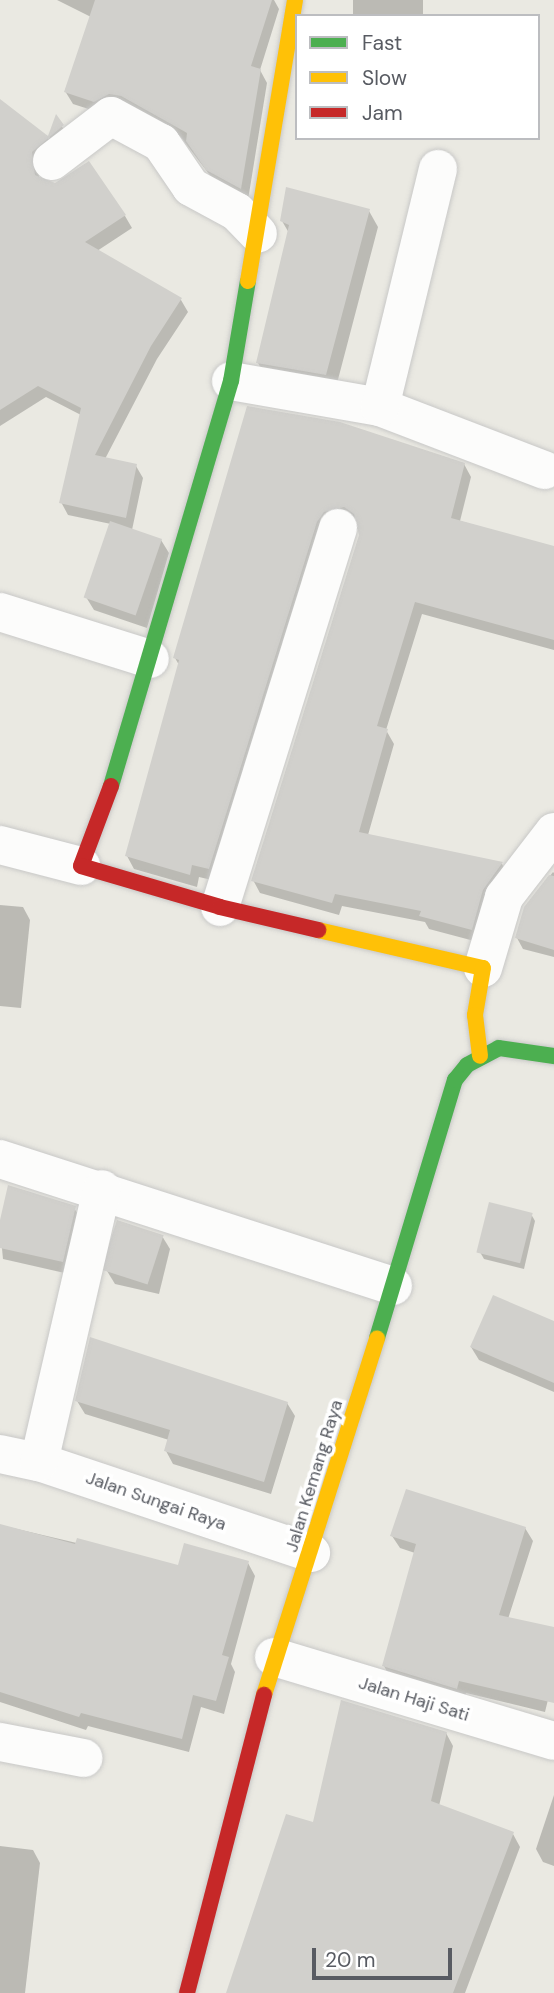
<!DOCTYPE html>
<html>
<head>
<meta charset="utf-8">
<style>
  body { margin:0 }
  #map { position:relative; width:554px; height:1993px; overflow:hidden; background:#eae9e2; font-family:"DM Sans",sans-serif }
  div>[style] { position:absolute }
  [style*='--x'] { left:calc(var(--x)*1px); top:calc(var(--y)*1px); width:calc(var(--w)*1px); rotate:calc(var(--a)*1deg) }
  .shadow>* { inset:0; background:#0003; transform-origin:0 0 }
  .building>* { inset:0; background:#d1d0cc; transform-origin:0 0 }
  .roads { filter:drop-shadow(0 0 2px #c8c8c7) drop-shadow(0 0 2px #c8c8c7) }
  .street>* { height:38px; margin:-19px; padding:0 19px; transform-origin:19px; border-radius:19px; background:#fcfcfb }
  .fast>* { height:16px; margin:-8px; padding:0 8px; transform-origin:8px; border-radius:8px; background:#4caf50 }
  .slow>* { height:16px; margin:-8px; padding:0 8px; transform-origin:8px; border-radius:8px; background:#ffc107 }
  .jam>* { height:16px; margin:-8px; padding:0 8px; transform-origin:8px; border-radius:8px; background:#c62828 }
  span { translate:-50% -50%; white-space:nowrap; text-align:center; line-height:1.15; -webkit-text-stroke:7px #fff; paint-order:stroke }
  .street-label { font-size:18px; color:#585b62 }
  .legend { position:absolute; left:295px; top:14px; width:245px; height:126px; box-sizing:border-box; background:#fff; border:2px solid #bcbdc0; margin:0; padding:9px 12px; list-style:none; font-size:21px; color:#585b62 }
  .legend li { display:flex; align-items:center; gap:14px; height:35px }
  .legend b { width:35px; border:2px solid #bcbdc0 }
  .scale { position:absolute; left:312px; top:1948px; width:140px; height:32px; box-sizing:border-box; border:4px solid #585b62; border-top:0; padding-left:9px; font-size:21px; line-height:24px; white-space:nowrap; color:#585b62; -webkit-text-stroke:5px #fff; paint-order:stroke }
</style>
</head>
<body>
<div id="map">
  <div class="shadow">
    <div style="clip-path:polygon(57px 0,274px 0,279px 9px,260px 70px,267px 83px,248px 200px,215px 182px,180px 136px,129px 108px,101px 113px,73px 104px,65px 91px,91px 17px)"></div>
    <div style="left:353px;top:0;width:70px;height:16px"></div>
    <div style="clip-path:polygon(0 101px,49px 139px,56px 117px,69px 138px,38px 165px,39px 178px,125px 216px,132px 228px,97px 251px,181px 300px,188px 312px,157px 359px,105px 459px,136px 466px,143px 478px,132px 530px,161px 540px,169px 553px,147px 628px,94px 610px,86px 597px,111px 524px,68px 515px,61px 502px,81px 415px,46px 397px,0 426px)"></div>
    <div style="clip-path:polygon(369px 211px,378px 227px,335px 391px,267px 379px,258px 363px,289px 233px,282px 221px)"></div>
    <div style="clip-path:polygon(248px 408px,464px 464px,471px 477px,460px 521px,554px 548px,554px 650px,422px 614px,386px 730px,394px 744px,368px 835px,502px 864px,509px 877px,478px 942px,429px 929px,425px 922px,342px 906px,339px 915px,260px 893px,253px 880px,361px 535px,352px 519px,216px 881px,199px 877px,197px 887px,134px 869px,127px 856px,179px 665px,175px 658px)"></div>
    <div style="clip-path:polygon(553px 872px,554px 873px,554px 957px,523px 949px,517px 938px,525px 908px)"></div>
    <div style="clip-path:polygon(0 905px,23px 907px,30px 920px,21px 1008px,0 1006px)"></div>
    <div style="clip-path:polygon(74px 1208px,82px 1221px,69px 1274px,3px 1259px,0 1228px)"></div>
    <div style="clip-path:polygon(531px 1214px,535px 1221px,524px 1269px,484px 1259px,480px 1252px)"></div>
    <div style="clip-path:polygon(162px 1236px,170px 1249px,159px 1294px,115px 1284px,107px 1271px)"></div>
    <div style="clip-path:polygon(554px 1323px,554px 1392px,479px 1360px,471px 1347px)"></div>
    <div style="clip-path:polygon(77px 1401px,287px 1403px,295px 1416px,271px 1494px,173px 1464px,166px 1451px,169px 1440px,85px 1414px)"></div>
    <div style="clip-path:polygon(0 1525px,179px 1567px,248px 1563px,255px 1576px,231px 1664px,235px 1672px,224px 1714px,201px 1707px,189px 1752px,88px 1726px,86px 1730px,0 1702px)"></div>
    <div style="clip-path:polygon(525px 1528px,533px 1541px,508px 1619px,554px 1629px,554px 1675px,545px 1712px,466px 1693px,464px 1701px,391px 1679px,384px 1666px,415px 1553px,400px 1548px,392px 1536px)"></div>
    <div style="clip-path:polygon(446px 1733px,453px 1746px,439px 1806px,513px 1834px,520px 1847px,465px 1993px,228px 1993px,314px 1824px)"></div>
    <div style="clip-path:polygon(554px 1795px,554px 1866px,543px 1862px,536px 1849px)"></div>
    <div style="clip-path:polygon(0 1846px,33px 1850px,40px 1863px,25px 1993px,0 1993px)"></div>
  </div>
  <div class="building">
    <div style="clip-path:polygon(95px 0,272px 0,251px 66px,261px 69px,241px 189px,206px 170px,186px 141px,187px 133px,171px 124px,121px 96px,109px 94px,94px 102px,64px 92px)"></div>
    <div style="clip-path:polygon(0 99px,48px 136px,56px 114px,64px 125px,32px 152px,35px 175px,55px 183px,89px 161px,126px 215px,85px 242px,182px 298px,151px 346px,95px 455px,137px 464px,126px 518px,59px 503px,81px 408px,38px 386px,0 410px)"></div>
    <div style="clip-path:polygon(286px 187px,370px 209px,326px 375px,256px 363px,289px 225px,280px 221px)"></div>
    <div style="clip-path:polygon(247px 406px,340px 422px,465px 463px,451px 518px,554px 546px,554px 640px,415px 602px,377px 726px,388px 729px,359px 832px,503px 862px,483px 890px,472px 930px,419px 916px,421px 911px,335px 894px,332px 903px,251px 881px,359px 535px,354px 514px,344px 507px,324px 512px,317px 522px,209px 869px,192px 865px,190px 875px,125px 856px,179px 660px,173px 658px)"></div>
    <div style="left:110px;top:521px;width:55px;height:81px;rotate:19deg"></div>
    <div style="clip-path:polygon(549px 875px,554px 876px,554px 950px,515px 938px,524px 907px)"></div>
    <div style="clip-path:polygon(8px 1185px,76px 1206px,63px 1262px,0 1248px,0 1220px)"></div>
    <div style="left:489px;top:1202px;width:45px;height:52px;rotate:14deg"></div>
    <div style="left:117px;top:1220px;width:49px;height:52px;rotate:18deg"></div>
    <div style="clip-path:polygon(493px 1295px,554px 1321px,554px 1383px,470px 1347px)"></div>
    <div style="clip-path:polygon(90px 1337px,288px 1402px,264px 1482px,164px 1451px,170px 1430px,75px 1401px)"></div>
    <div style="clip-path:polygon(406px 1489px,526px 1527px,499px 1615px,554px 1627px,554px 1703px,459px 1681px,457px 1689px,382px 1666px,416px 1544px,390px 1536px)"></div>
    <div style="clip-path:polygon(0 1524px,75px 1544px,77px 1538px,178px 1565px,184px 1543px,249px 1561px,222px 1655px,229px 1657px,216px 1701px,193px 1695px,182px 1739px,81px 1713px,79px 1717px,0 1692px)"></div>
    <div style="clip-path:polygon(341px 1700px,447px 1732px,431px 1801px,514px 1832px,453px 1993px,226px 1993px,286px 1814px,313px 1822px)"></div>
  </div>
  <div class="roads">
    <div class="street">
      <div style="--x:52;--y:161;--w:74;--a:-37.3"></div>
      <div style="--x:111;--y:116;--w:57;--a:28.4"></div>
      <div style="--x:161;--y:143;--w:53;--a:55.7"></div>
      <div style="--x:191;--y:187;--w:52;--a:28.5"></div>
      <div style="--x:237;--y:212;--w:30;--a:46"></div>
      <div style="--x:231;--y:381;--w:151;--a:9.9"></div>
      <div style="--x:380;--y:407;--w:176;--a:21"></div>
      <div style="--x:380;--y:407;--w:245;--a:-76.3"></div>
      <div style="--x:0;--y:612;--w:157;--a:17.4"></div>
      <div style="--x:0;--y:845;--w:84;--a:14.5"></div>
      <div style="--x:220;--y:907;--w:397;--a:-72.7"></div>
      <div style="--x:483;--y:968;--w:74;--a:-73.5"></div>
      <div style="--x:504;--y:897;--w:82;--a:-52.4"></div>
      <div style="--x:0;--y:1159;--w:413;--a:17.9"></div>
      <div style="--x:0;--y:1454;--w:40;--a:12"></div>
      <div style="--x:39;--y:1462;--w:287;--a:18.5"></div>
      <div style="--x:39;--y:1462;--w:280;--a:-77"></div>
      <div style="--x:274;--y:1657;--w:292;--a:16.7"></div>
      <div style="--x:0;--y:1742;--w:85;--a:10.9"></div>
    </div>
    <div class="fast">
      <div style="--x:111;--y:786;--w:422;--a:-73.5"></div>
      <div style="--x:231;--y:381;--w:101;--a:-80.4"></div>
      <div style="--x:377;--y:1338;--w:270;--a:-73.2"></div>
      <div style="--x:455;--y:1080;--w:19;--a:-51"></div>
      <div style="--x:467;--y:1065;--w:36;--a:-28"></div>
      <div style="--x:499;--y:1048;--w:56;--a:8.3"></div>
    </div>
    <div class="slow">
      <div style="--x:248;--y:281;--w:285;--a:-80.5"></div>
      <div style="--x:318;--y:930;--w:169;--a:13"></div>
      <div style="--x:483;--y:968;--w:48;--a:99.7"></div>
      <div style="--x:475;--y:1015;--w:41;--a:83"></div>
      <div style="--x:264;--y:1695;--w:374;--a:-72.4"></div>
    </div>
    <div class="jam">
      <div style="--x:111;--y:786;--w:85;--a:110.6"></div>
      <div style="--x:81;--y:866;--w:145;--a:16.4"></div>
      <div style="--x:220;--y:907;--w:101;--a:13.2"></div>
      <div style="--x:187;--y:1993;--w:308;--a:-75.5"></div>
    </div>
  </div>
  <div class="street-label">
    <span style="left:314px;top:1476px;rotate:-73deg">Jalan Kemang Raya</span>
    <span style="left:156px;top:1501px;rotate:19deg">Jalan Sungai Raya</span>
    <span style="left:414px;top:1699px;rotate:17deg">Jalan Haji Sati</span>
  </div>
  <ul class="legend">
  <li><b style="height:9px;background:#4caf50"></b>Fast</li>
  <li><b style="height:9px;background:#ffc107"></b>Slow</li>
  <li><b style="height:9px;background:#c62828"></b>Jam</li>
  </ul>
  <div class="scale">20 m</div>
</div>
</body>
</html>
